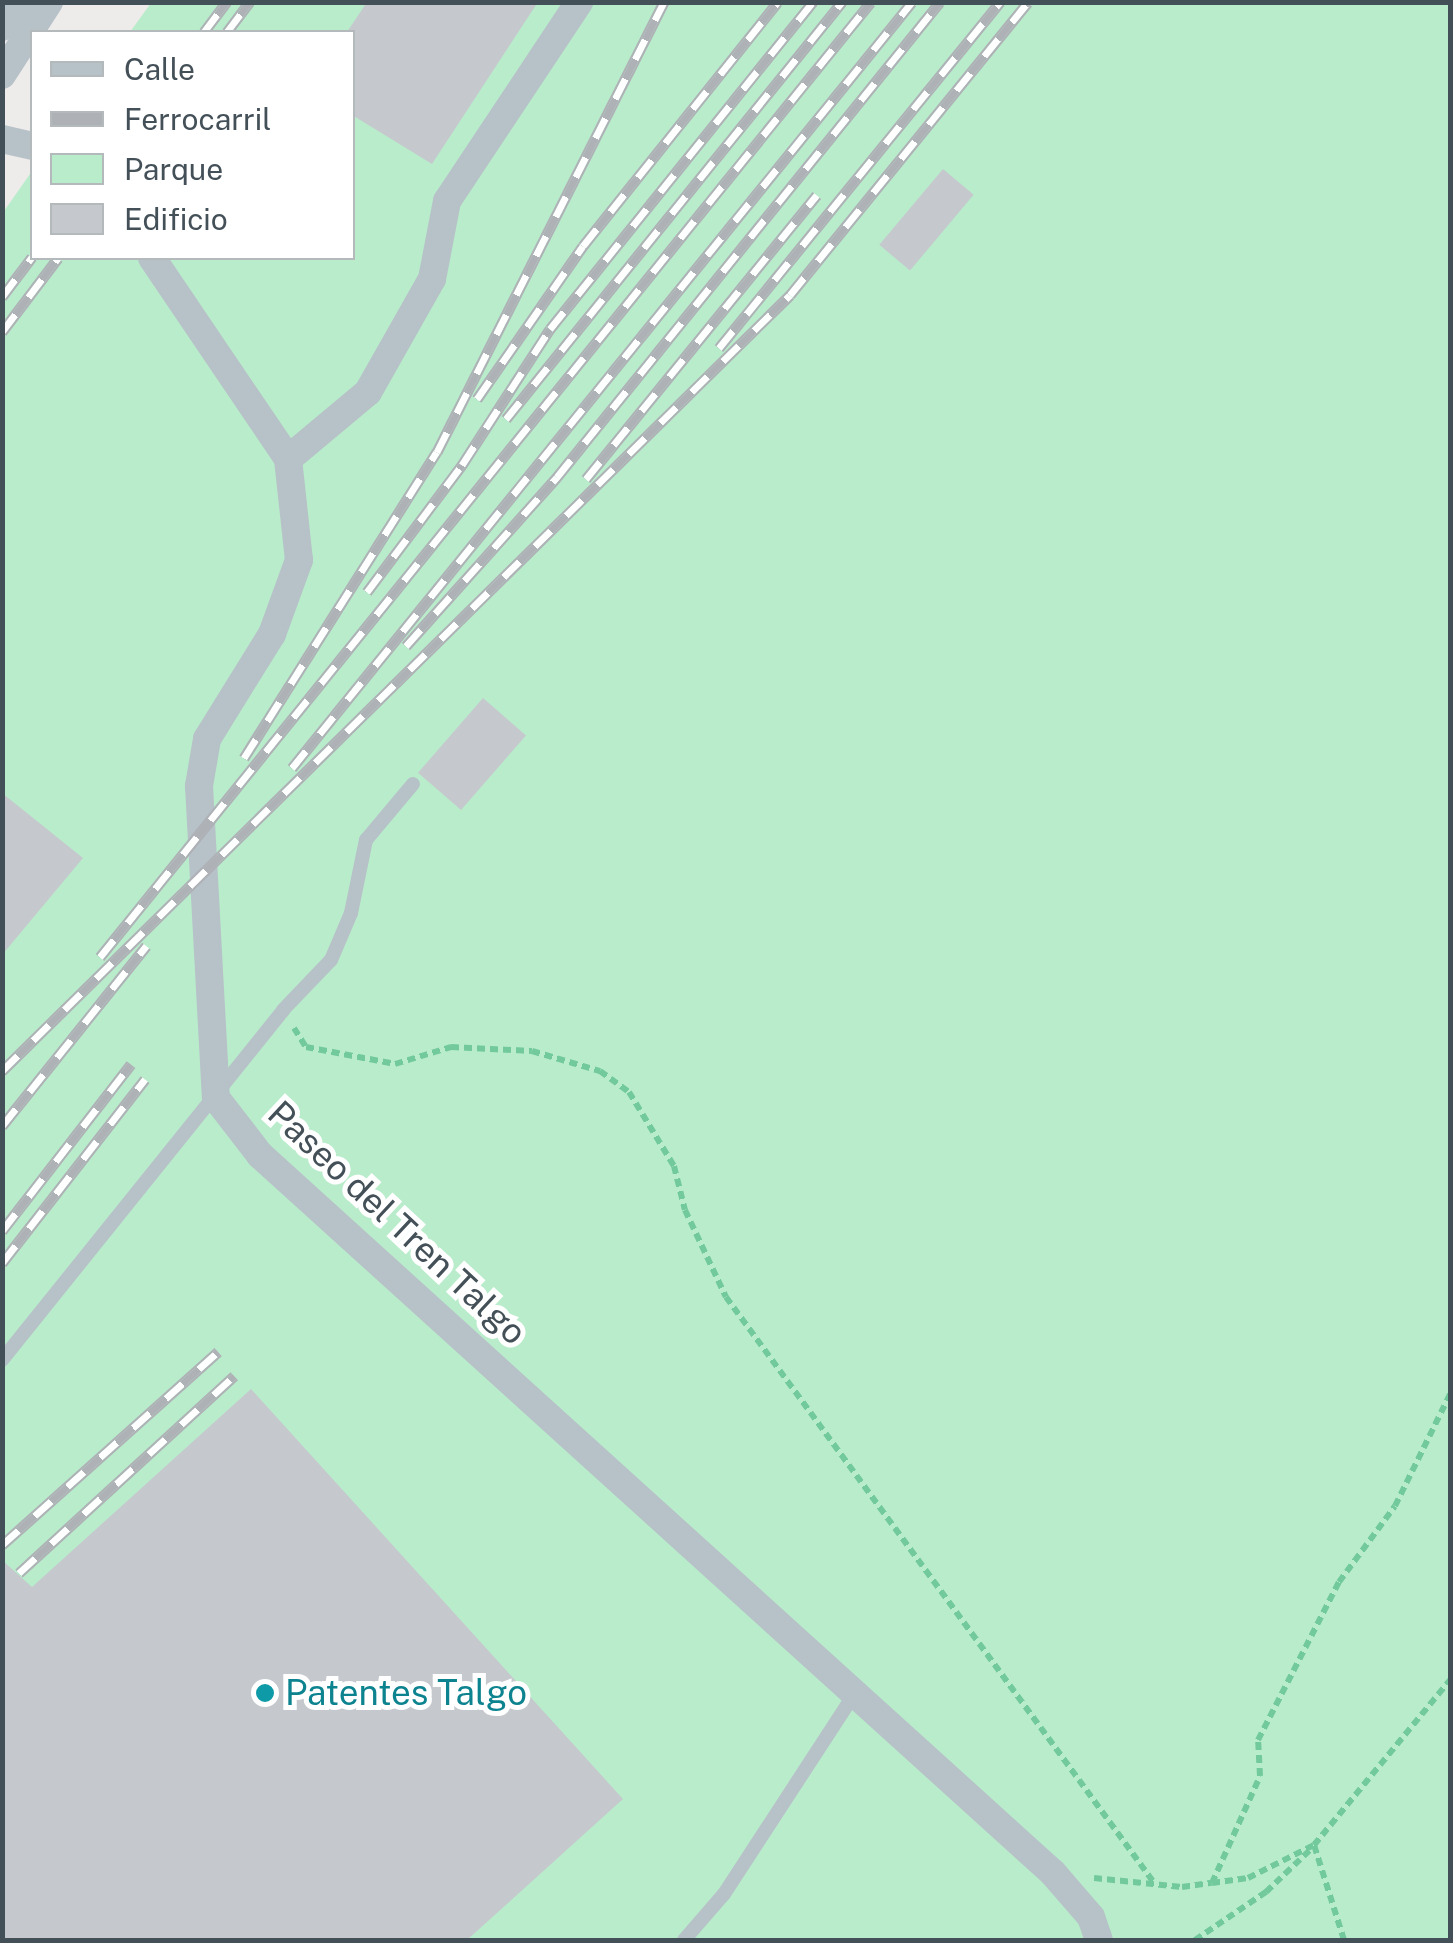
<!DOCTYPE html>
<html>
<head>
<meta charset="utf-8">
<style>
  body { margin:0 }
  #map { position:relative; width:1453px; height:1943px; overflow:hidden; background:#eeebeb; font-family:"Public Sans",sans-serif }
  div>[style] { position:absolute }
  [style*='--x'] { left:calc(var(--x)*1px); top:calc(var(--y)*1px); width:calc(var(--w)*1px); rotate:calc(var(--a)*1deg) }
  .green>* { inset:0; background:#b9eccb }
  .building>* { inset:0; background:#c5c9ce; transform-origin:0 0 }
  .path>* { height:6px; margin-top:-3px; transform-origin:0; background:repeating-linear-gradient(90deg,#72c99b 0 8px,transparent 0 13px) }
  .lane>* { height:14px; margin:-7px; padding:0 7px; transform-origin:7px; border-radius:7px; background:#b7c1c8 }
  .street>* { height:28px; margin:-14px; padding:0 14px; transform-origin:14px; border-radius:14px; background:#b7c1c8 }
  .rail>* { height:11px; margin-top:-5.5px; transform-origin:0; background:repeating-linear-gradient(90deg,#fff 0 22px,#aeb1b6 0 44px); box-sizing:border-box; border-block:2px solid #aeb1b6 }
  .dots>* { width:28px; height:28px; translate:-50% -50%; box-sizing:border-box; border:5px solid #fff; border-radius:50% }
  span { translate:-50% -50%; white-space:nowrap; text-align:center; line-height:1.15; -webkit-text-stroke:10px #fff; paint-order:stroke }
  .street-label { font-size:35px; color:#445058 }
  .culture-label { font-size:35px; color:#0d838f }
  .left { translate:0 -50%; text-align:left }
  .frame { position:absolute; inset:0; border:5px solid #445058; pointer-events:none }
  .legend { position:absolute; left:30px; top:30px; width:325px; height:230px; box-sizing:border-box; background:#fff; border:2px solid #b4b9bc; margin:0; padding:12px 18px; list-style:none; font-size:30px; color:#445058 }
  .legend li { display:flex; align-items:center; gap:20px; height:50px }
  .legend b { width:50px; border:2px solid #b4b9bc }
</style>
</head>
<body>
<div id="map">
  <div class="green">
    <div style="clip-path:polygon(151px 3px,1450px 3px,1450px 1940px,3px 1940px,2px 214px,32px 171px,32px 258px,352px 258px,352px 32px,130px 32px)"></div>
  </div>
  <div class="building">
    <div style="clip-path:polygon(367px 2px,538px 2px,432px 164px,352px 115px,352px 32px,347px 32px)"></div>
    <div style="left:943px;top:169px;width:40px;height:99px;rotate:40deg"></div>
    <div style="left:483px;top:698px;width:57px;height:99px;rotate:41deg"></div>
    <div style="clip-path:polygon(2px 793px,83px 858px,2px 955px)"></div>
    <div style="clip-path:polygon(251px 1389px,623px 1799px,467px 1940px,2px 1940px,2px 1560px,32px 1587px)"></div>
  </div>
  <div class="path">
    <div style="--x:294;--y:1028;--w:22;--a:58"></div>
    <div style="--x:306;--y:1047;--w:91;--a:10.8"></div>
    <div style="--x:395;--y:1064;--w:59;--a:-16.9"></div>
    <div style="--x:451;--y:1047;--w:81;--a:2.8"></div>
    <div style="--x:532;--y:1051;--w:71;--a:16.4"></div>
    <div style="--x:600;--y:1071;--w:36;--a:36"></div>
    <div style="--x:629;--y:1092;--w:87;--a:58.7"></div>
    <div style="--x:674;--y:1166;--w:45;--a:76"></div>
    <div style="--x:685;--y:1210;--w:96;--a:64.8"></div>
    <div style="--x:726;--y:1297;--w:727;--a:53.84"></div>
    <div style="--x:1094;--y:1878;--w:88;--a:5.8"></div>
    <div style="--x:1182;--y:1887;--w:30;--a:-8"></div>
    <div style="--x:1212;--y:1883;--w:36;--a:-8"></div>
    <div style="--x:1248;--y:1878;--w:74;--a:-26.6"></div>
    <div style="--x:1212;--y:1883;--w:117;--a:-65.8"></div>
    <div style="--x:1260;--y:1776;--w:36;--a:-93"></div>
    <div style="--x:1258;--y:1740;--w:178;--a:-62.9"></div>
    <div style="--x:1339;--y:1582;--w:94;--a:-53.6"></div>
    <div style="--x:1395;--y:1506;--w:125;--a:-63.8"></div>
    <div style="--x:1195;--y:1940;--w:86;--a:-34.1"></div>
    <div style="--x:1266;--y:1892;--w:61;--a:-43.7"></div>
    <div style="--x:1344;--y:1940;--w:100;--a:-107.5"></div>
    <div style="--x:1314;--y:1845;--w:214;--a:-50.5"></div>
  </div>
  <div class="lane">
    <div style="--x:2;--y:1360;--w:449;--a:-51.2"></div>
    <div style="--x:283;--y:1010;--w:69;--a:-46.2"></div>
    <div style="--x:331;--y:960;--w:51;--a:-66.9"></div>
    <div style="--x:351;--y:913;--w:75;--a:-78.4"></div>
    <div style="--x:366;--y:840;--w:73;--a:-50"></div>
    <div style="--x:684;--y:1940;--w:61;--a:-49"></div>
    <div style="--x:724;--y:1894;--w:240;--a:-56.9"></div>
  </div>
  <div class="street">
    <div style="--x:2;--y:27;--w:30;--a:-57"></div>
    <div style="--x:2;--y:75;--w:87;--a:-57.2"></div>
    <div style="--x:2;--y:139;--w:31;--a:13"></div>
    <div style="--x:152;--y:258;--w:243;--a:55.9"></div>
    <div style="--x:288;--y:459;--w:102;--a:83.8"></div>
    <div style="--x:299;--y:560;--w:79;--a:110"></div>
    <div style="--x:272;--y:634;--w:123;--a:121.8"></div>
    <div style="--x:207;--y:739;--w:48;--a:99.7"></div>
    <div style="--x:199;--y:786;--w:312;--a:86.9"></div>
    <div style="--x:216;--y:1098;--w:72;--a:52.3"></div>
    <div style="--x:260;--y:1155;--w:1070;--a:42.16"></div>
    <div style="--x:1053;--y:1873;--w:58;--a:49.2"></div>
    <div style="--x:1091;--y:1917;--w:24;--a:71"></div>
    <div style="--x:288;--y:459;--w:104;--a:-39.9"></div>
    <div style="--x:368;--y:392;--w:130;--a:-60.5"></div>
    <div style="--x:432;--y:279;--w:79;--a:-79.1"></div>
    <div style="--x:447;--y:201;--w:239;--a:-56.4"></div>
  </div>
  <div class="rail">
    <div style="--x:204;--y:32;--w:38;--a:-53"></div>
    <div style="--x:227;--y:32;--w:38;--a:-53"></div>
    <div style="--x:2;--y:297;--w:50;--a:-53.1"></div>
    <div style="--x:2;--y:332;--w:93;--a:-52.9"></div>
    <div style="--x:719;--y:348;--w:446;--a:-50.9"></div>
    <div style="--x:477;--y:399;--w:186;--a:-55.3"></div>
    <div style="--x:583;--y:246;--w:312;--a:-51.4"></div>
    <div style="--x:506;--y:419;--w:536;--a:-51.14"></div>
    <div style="--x:586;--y:479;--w:366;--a:-50.9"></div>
    <div style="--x:367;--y:592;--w:159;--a:-53.2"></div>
    <div style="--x:462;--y:465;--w:162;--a:-57.1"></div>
    <div style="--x:550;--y:329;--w:420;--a:-51.2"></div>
    <div style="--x:406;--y:646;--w:227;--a:-48.2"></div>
    <div style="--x:557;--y:477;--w:610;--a:-51.12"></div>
    <div style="--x:244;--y:758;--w:362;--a:-57.8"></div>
    <div style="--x:437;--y:452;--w:504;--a:-63.23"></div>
    <div style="--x:292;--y:768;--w:985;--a:-51.01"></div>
    <div style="--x:100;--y:957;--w:1227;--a:-51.09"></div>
    <div style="--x:2;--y:1071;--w:1106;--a:-44.56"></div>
    <div style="--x:790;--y:295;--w:377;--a:-50.9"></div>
    <div style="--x:2;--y:1126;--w:231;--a:-51.3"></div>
    <div style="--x:2;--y:1231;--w:211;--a:-52.3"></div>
    <div style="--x:2;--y:1263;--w:233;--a:-52.1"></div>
    <div style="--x:2;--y:1545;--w:290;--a:-41.8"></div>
    <div style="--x:19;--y:1573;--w:292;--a:-42.5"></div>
  </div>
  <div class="dots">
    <div style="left:265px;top:1693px;background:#0f9aa8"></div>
  </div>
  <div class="street-label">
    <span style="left:397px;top:1223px;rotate:43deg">Paseo del Tren Talgo</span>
  </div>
  <div class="culture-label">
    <span class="left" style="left:285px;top:1693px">Patentes Talgo</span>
  </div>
  <div class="frame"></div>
  <ul class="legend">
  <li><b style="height:12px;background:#b7c1c8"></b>Calle</li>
  <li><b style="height:12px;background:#aeb1b6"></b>Ferrocarril</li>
  <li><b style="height:28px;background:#b9eccb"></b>Parque</li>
  <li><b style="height:28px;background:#c5c9ce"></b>Edificio</li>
  </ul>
</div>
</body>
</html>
